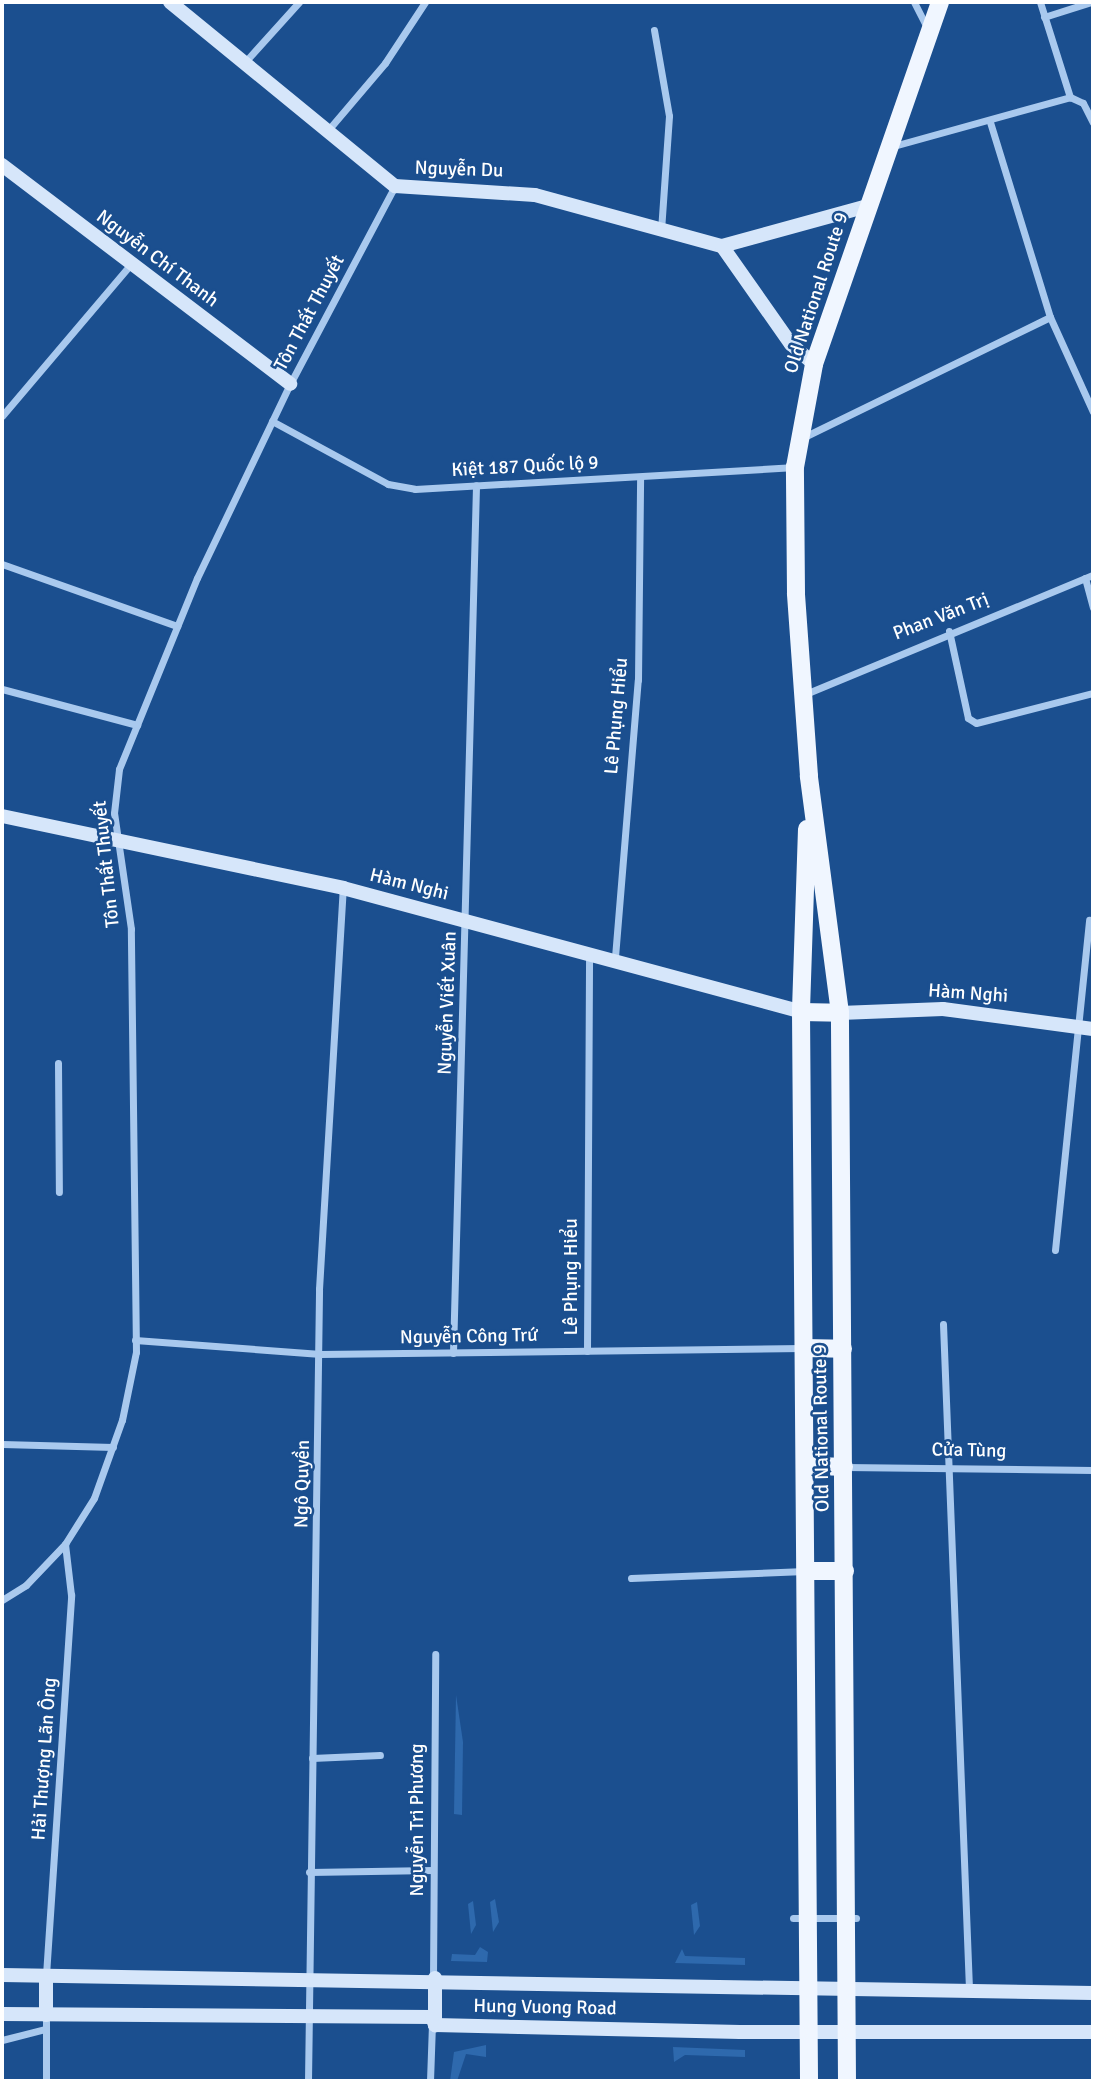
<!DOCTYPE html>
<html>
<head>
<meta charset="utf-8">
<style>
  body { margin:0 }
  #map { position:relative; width:1095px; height:2083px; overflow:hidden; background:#1b4f8f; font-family:Signika,sans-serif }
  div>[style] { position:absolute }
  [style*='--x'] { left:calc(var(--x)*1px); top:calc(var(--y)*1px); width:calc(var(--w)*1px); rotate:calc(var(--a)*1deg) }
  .green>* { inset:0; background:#2e69ad }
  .street>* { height:7px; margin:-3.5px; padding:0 3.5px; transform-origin:3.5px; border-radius:3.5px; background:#a9c9ee }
  .secondary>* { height:14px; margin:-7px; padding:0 7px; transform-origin:7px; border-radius:7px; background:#d6e6fa }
  .primary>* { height:18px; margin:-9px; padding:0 9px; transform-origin:9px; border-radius:9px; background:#f0f6ff }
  span { translate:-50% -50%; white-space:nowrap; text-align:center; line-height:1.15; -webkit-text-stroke:5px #1b4f8f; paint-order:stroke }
  .street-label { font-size:19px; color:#fff }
  .frame { position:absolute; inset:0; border:4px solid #fff; pointer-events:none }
</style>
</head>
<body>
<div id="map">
  <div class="green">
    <div style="clip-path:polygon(456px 1695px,463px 1742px,462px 1815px,454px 1814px)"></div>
    <div style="clip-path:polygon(495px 1899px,499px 1922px,493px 1932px,490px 1902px)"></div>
    <div style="clip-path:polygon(473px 1901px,476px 1925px,471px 1934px,468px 1904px)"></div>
    <div style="clip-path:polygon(697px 1902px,700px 1926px,694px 1935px,691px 1905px)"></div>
    <div style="clip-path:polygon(480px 1947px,488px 1952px,487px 1962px,451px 1961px,452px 1954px,475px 1955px)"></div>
    <div style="clip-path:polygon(682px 1949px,685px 1956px,745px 1958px,745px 1965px,675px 1963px)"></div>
    <div style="clip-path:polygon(486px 2045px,486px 2057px,466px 2054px,457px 2081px,450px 2081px,454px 2052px)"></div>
    <div style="clip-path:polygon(673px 2047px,745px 2050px,745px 2057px,685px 2055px,674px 2062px)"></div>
  </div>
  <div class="street">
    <div style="--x:914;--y:2;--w:30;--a:63"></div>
    <div style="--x:1040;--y:2;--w:100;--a:72.5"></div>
    <div style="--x:1044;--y:17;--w:49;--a:-17.7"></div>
    <div style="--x:654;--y:30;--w:87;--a:80.1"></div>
    <div style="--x:669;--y:116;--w:113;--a:94"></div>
    <div style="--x:245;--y:62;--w:81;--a:-48"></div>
    <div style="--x:990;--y:122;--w:204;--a:72.9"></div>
    <div style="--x:1050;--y:317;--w:104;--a:65.6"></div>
    <div style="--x:329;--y:129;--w:87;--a:-49.7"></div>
    <div style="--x:385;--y:63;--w:73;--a:-56.7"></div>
    <div style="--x:890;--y:147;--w:187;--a:-15.5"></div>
    <div style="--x:1070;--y:97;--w:14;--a:25"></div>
    <div style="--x:1083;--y:103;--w:22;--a:63"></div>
    <div style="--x:2;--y:416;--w:199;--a:-49.7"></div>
    <div style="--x:272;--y:421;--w:132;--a:28.5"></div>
    <div style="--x:388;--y:484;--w:27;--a:10"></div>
    <div style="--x:415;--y:489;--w:381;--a:-3.3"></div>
    <div style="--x:802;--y:438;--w:276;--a:-26"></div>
    <div style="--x:2;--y:564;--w:186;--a:19.5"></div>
    <div style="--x:1085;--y:578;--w:31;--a:75"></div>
    <div style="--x:949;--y:631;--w:89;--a:77.7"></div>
    <div style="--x:968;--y:718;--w:9;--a:32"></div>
    <div style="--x:976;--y:723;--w:121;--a:-14.4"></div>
    <div style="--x:2;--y:689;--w:140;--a:14.9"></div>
    <div style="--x:803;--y:695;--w:314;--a:-22.5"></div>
    <div style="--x:615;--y:957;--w:278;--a:-85.3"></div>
    <div style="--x:638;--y:680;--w:203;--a:-89.4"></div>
    <div style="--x:58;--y:1063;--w:129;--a:89.6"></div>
    <div style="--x:1055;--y:1250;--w:332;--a:-84.1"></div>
    <div style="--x:943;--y:1324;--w:667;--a:87.76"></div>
    <div style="--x:135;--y:1340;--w:186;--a:4.3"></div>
    <div style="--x:320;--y:1354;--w:483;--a:-0.7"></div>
    <div style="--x:587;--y:1351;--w:396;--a:-89.7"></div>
    <div style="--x:453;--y:1353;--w:868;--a:-88.48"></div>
    <div style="--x:2;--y:1444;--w:111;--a:1.5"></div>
    <div style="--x:845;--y:1467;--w:248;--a:0.7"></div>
    <div style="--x:631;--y:1578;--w:174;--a:-2.3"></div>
    <div style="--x:2;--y:1600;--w:28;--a:-32"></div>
    <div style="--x:26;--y:1585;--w:57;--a:-46.4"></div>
    <div style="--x:65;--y:1544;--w:54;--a:-57.8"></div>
    <div style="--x:94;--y:1498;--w:83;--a:-70.3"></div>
    <div style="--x:122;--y:1420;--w:69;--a:-78.4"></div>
    <div style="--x:136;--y:1352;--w:423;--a:-90.7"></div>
    <div style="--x:131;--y:929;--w:117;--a:-98.3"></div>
    <div style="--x:114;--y:813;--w:44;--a:-83.5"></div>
    <div style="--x:119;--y:769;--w:206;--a:-67.8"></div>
    <div style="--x:197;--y:578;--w:215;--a:-64.4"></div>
    <div style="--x:290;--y:384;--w:224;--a:-62.1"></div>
    <div style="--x:312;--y:1758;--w:68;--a:-2.5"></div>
    <div style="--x:309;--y:1872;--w:124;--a:-0.9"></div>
    <div style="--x:793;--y:1918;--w:63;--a:0"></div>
    <div style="--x:46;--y:1975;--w:381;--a:-86.2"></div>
    <div style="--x:71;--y:1595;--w:51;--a:-96.7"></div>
    <div style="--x:433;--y:1979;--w:325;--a:-89.6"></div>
    <div style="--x:46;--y:2015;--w:66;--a:90"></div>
    <div style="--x:2;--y:2040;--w:44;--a:-14.3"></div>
    <div style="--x:308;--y:2081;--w:792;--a:-89.2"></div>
    <div style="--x:319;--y:1289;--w:402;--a:-86.6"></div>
    <div style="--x:430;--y:2081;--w:56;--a:-88"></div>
  </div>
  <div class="secondary">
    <div style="--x:170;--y:2;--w:291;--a:39.3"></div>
    <div style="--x:395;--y:186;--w:140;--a:3.7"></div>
    <div style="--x:535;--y:195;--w:194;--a:15.3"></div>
    <div style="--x:722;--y:246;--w:150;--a:-15.4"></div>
    <div style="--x:2;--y:165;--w:362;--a:37.2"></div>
    <div style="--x:722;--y:246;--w:120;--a:54.9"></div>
    <div style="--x:791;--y:344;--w:30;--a:41"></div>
    <div style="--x:2;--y:816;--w:349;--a:11.9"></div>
    <div style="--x:343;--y:888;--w:474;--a:15.1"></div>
    <div style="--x:840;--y:1013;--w:103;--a:-2.2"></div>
    <div style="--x:943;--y:1009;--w:151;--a:7.6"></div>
    <div style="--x:2;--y:1975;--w:1091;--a:0.95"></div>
    <div style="--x:2;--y:2014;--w:430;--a:0.4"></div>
    <div style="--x:432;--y:2017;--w:9;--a:69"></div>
    <div style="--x:435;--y:2025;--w:305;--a:1.3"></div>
    <div style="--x:740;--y:2032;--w:353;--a:0"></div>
    <div style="--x:46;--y:2015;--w:39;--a:-90"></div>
    <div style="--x:435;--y:2025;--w:47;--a:-90"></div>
  </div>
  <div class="primary">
    <div style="--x:807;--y:829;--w:183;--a:91.9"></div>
    <div style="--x:801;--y:1012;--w:1069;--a:89.57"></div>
    <div style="--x:801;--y:1012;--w:39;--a:1"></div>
    <div style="--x:804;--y:1348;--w:39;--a:1"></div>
    <div style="--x:805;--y:1466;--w:39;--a:1"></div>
    <div style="--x:806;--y:1571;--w:39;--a:0"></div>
    <div style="--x:847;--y:2081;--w:1068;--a:-90.38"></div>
    <div style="--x:840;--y:1013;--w:239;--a:-97.5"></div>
    <div style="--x:809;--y:776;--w:183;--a:-94.1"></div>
    <div style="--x:796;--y:593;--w:126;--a:-90.5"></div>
    <div style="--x:795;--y:467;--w:105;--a:-79.5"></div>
    <div style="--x:814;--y:364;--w:383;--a:-70.8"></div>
  </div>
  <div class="street-label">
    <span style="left:459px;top:170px;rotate:2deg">Nguyễn Du</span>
    <span style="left:157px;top:259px;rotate:37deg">Nguyễn Chí Thanh</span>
    <span style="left:817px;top:293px;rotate:-72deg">Old National Route 9</span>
    <span style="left:310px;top:313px;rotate:-62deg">Tôn Thất Thuyết</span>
    <span style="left:525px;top:467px;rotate:-3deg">Kiệt 187 Quốc lộ 9</span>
    <span style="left:941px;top:617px;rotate:-21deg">Phan Văn Trị</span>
    <span style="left:617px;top:716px;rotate:-85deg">Lê Phụng Hiểu</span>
    <span style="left:107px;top:864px;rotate:-96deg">Tôn Thất Thuyết</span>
    <span style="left:409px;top:885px;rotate:14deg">Hàm Nghi</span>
    <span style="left:968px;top:994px;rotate:4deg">Hàm Nghi</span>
    <span style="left:448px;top:1003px;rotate:-88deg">Nguyễn Viết Xuân</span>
    <span style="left:572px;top:1277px;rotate:-90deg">Lê Phụng Hiểu</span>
    <span style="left:469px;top:1337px;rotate:-1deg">Nguyễn Công Trứ</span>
    <span style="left:822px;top:1428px;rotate:-91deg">Old National Route 9</span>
    <span style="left:969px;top:1451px;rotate:1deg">Cửa Tùng</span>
    <span style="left:303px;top:1484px;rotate:-89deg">Ngô Quyền</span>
    <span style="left:45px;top:1759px;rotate:-86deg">Hải Thượng Lãn Ông</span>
    <span style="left:418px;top:1820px;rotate:-90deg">Nguyễn Tri Phương</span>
    <span style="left:545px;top:2008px;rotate:1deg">Hung Vuong Road</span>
  </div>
  <div class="frame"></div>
</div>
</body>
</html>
